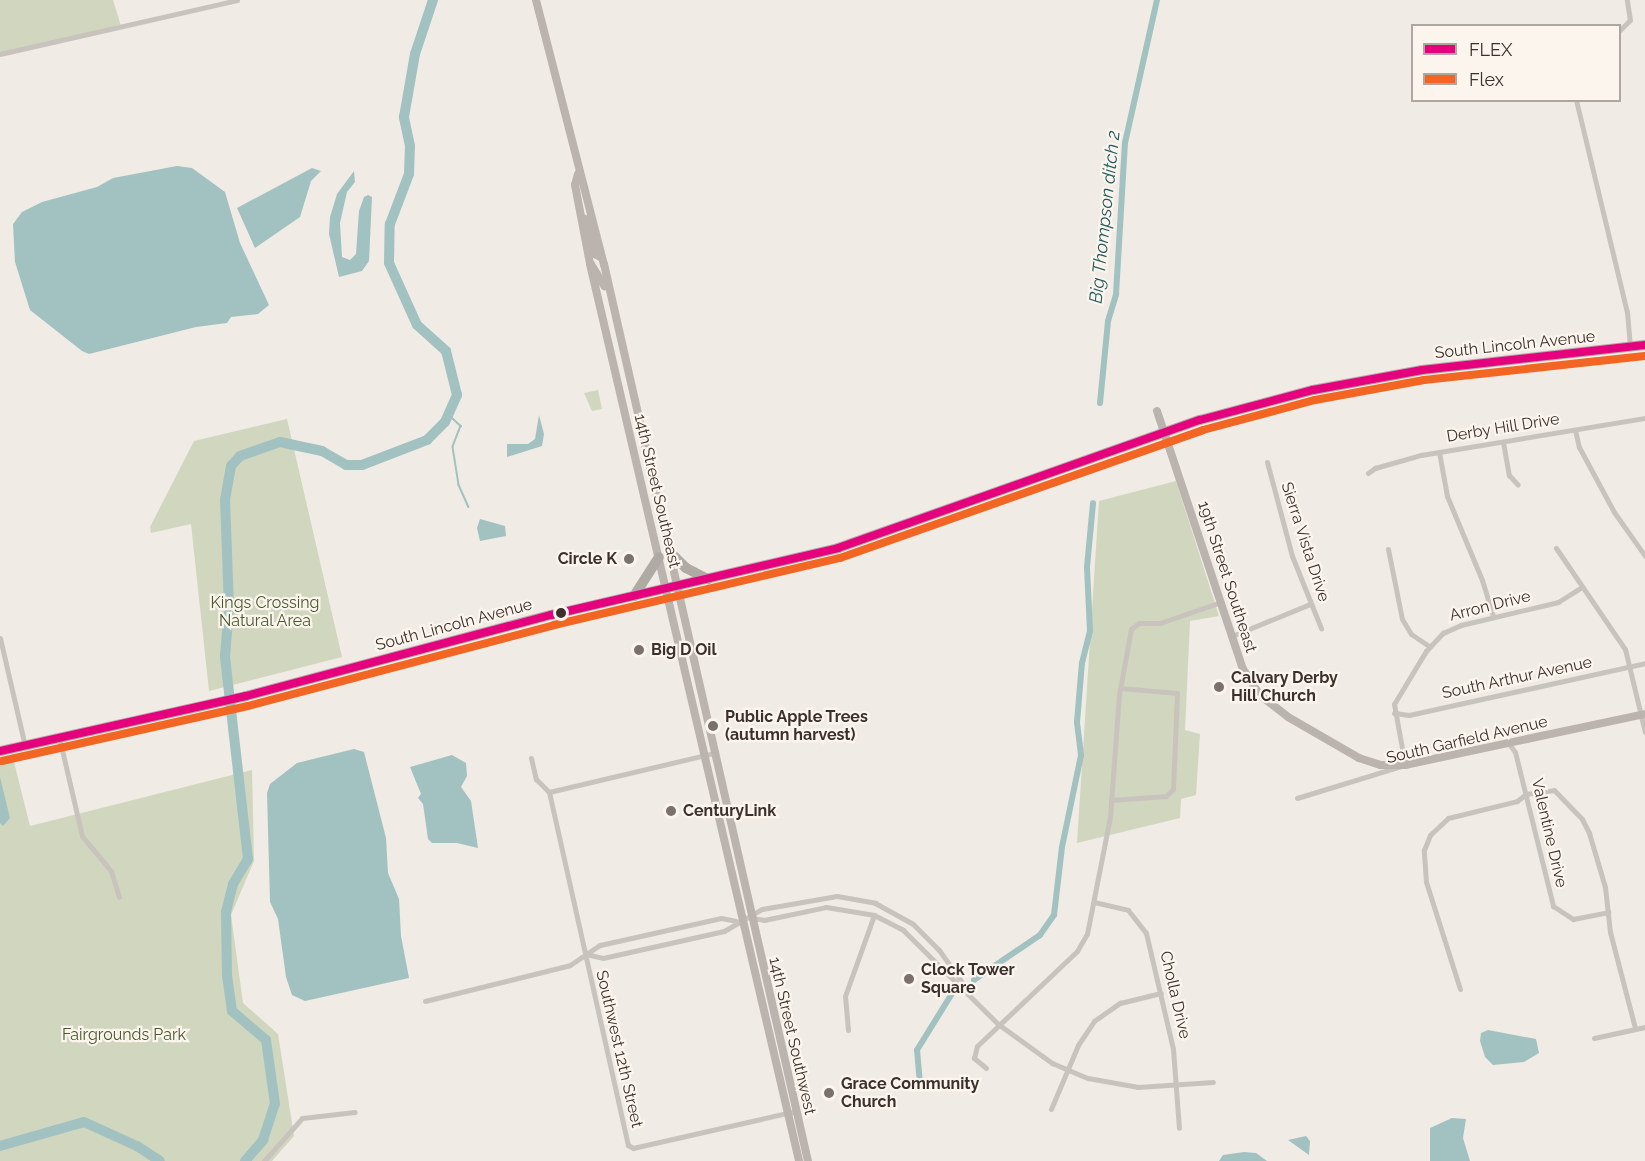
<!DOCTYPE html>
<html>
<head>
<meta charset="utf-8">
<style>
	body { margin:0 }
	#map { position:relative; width:1645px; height:1161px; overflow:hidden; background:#f0ebe5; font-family:Raleway,sans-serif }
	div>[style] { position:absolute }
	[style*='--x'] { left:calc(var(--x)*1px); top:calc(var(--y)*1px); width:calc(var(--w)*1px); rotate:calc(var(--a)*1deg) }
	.green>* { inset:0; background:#d1d6bf }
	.water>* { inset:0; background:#a1c2c1 }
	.stream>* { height:1.5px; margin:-0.75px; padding:0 0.75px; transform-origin:0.75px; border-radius:0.75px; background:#a1c2c1 }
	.canal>* { height:6px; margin:-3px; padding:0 3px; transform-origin:3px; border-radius:3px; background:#a1c2c1 }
	.river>* { height:10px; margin:-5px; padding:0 5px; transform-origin:5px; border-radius:5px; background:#a1c2c1 }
	.street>* { height:5px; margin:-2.5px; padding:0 2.5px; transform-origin:2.5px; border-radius:2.5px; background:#c9c3be }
	.secondary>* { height:8px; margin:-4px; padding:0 4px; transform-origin:4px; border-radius:4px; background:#bab3ae }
	.highway>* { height:10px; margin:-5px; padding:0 5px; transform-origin:5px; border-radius:5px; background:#afaaa4 }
	.bus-1>* { height:8px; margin:-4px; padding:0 4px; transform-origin:4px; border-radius:4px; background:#e5007d }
	.bus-2>* { height:8px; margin:-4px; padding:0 4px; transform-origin:4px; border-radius:4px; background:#f26522 }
	.dots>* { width:16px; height:16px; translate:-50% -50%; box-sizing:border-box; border:3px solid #fbf5ee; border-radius:50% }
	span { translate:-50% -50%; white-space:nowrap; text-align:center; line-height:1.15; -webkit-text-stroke:4.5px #fbf5ee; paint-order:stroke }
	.street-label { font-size:16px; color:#3b302b }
	.poi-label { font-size:16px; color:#3b302b; font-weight:700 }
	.right { translate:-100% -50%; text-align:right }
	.left { translate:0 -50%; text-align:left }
	.park-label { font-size:16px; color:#4a5a2e }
	.water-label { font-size:18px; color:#1f5a5e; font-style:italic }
	.legend { position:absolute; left:1411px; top:24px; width:210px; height:78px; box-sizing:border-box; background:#fbf5ee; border:2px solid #aea6a0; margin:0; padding:8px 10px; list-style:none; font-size:18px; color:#3b302b }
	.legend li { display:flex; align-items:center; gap:12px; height:30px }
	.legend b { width:30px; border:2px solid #aea6a0 }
</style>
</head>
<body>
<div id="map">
	<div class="green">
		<i style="clip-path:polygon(0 0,113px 0,121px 26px,0 56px)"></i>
		<i style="clip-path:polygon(598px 390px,602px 409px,592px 411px,584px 393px)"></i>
		<i style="clip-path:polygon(287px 419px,342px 657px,209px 691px,191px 524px,151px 533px,150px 527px,194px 441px)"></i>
		<i style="clip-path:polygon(1176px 481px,1219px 616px,1190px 621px,1185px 730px,1200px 734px,1196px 795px,1181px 799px,1180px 818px,1077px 843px,1099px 501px)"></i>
		<i style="clip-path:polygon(14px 762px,30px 826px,252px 770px,254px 861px,231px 915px,243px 1003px,278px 1034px,294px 1136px,272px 1161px,0 1161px,0 765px)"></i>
	</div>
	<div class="water">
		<i style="clip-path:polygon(177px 166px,192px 168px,225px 192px,240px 243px,269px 305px,258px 314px,231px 317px,227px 323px,196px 327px,89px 354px,82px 351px,30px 310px,15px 262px,13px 224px,22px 212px,42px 202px,97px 187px,113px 178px)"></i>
		<i style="clip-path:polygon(312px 168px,321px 171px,311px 181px,300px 217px,255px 248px,237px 208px)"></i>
		<i style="clip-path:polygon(354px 171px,355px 182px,347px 192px,340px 223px,342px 257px,350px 260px,356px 254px,359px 211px,364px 197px,368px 195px,372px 197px,369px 261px,362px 271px,339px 277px,329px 234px,330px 217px,337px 194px)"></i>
		<i style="clip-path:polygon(539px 415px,544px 434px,542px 446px,507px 457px,507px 444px,528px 444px,535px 439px)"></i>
		<i style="clip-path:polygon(480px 519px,505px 526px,506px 536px,480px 541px,477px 528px)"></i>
		<i style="clip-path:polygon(354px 749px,364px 752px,386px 838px,388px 873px,399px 899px,401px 936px,409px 978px,305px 1001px,292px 995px,286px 977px,278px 919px,270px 902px,267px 793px,270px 784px,297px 763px)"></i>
		<i style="clip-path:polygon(452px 755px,466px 763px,467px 776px,461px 787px,471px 801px,478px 848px,457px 843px,432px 843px,428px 839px,423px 804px,418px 798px,421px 794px,410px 767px)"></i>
		<i style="clip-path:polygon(0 777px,10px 818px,3px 826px,0 823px)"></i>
		<i style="clip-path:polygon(1488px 1030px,1536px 1039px,1539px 1053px,1524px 1062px,1493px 1065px,1485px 1057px,1480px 1041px,1481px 1033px)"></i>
		<i style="clip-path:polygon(1452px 1118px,1466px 1119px,1463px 1138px,1470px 1161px,1430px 1161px,1430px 1128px)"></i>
		<i style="clip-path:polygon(1306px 1136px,1310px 1141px,1309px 1155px,1288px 1140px)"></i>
		<i style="clip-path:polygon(1244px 1152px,1256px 1153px,1267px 1161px,1219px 1161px,1223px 1155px)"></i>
	</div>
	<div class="stream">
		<i style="--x:448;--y:414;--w:18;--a:43"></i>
		<i style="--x:461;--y:426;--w:22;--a:111"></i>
		<i style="--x:453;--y:447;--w:38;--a:81"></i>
		<i style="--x:459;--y:485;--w:24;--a:66"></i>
	</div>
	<div class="canal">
		<i style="--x:1100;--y:403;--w:82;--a:-84.4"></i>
		<i style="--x:1108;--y:321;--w:28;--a:-73"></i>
		<i style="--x:1116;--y:294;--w:151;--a:-86.6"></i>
		<i style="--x:1125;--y:143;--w:147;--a:-77.4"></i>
		<i style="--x:974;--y:980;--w:80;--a:-34.3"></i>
		<i style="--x:1040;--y:935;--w:24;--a:-55"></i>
		<i style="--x:1054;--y:915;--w:68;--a:-83.3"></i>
		<i style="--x:1062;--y:847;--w:94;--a:-78.3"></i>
		<i style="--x:1081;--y:755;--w:33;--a:-97"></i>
		<i style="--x:1077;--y:722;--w:59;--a:-85.2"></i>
		<i style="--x:1082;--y:663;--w:33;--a:-76"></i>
		<i style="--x:1090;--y:631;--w:64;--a:-92.7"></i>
		<i style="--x:1087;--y:567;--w:64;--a:-84.6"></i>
		<i style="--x:920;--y:1084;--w:34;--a:-95"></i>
		<i style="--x:917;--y:1050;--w:68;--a:-58.2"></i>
	</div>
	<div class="river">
		<i style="--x:0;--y:1146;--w:87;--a:-15.9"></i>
		<i style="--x:84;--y:1122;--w:58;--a:24.4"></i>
		<i style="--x:137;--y:1146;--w:27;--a:33"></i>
		<i style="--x:245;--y:1161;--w:28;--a:-49"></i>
		<i style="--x:263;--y:1140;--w:38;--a:-72"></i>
		<i style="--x:275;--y:1104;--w:65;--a:-98"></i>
		<i style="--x:266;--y:1040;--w:45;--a:-139.5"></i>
		<i style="--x:232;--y:1011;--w:35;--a:-98"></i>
		<i style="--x:227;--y:976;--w:64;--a:-90.9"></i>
		<i style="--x:226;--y:912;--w:29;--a:-76"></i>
		<i style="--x:233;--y:884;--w:29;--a:-59"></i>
		<i style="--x:248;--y:859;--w:204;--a:-96.5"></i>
		<i style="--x:225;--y:656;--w:48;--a:-85.2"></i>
		<i style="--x:229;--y:608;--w:108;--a:-92.1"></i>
		<i style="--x:225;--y:500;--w:35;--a:-80"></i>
		<i style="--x:231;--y:466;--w:13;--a:-48"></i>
		<i style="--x:240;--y:456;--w:42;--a:-19.3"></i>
		<i style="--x:280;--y:442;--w:43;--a:12.1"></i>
		<i style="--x:322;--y:451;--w:28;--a:30"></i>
		<i style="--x:346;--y:465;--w:16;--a:0"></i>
		<i style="--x:362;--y:465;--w:70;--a:-21"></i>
		<i style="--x:427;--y:440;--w:25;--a:-45"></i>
		<i style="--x:445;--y:422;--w:30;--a:-66"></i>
		<i style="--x:457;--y:395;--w:45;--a:-104"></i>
		<i style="--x:446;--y:351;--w:39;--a:-138"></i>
		<i style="--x:417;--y:325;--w:68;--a:-114.3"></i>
		<i style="--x:389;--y:263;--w:39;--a:-89"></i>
		<i style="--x:390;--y:224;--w:53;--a:-69.2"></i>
		<i style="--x:409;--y:174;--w:28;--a:-88"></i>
		<i style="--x:410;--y:146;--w:30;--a:-102"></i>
		<i style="--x:404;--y:117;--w:64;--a:-80.1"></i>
		<i style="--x:415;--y:54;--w:57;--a:-71.6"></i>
	</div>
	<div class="street">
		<i style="--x:1620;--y:30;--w:14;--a:-45"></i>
		<i style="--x:1630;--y:20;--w:20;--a:-99"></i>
		<i style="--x:0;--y:54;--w:243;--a:-12.8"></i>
		<i style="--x:1576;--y:100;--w:218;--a:76.5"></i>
		<i style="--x:1627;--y:312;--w:35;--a:85"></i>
		<i style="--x:1575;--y:430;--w:17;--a:77"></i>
		<i style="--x:1579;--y:447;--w:74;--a:61.7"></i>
		<i style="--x:1614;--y:512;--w:54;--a:54.8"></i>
		<i style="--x:1503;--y:442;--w:34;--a:80"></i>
		<i style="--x:1509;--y:475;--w:13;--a:48"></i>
		<i style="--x:1439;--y:452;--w:45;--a:79.7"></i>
		<i style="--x:1447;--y:496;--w:91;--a:67.4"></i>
		<i style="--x:1482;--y:580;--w:39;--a:73"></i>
		<i style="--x:1267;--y:462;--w:97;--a:75.1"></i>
		<i style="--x:1292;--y:556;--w:78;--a:68.1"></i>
		<i style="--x:1368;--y:473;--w:9;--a:-36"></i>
		<i style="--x:1375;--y:468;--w:48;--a:-15.8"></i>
		<i style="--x:1421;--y:455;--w:227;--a:-9.4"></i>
		<i style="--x:1556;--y:548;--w:122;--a:55.7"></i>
		<i style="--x:1625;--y:649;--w:85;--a:76.5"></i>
		<i style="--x:1388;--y:549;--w:71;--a:78.7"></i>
		<i style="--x:1402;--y:619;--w:17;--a:59"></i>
		<i style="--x:1411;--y:634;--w:22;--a:34"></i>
		<i style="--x:1232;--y:636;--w:84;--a:-22.3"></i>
		<i style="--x:0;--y:638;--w:111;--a:77"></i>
		<i style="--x:1394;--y:713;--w:15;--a:8"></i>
		<i style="--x:1409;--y:715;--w:242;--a:-12.4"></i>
		<i style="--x:59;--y:737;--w:102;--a:76.9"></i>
		<i style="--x:82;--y:836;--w:45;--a:50.4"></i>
		<i style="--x:111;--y:871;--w:27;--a:73"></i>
		<i style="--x:1509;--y:744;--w:10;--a:53"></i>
		<i style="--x:1515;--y:752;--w:159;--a:76.1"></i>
		<i style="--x:1553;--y:906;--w:24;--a:33"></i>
		<i style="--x:1573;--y:919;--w:36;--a:-11"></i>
		<i style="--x:531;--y:758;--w:22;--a:77"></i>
		<i style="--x:536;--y:779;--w:18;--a:45"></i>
		<i style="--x:549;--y:792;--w:362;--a:77.4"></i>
		<i style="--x:628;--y:1145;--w:6;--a:31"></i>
		<i style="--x:633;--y:1148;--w:167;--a:-12.8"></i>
		<i style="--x:549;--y:792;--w:170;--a:-13.3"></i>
		<i style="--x:1297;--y:798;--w:113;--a:-17"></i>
		<i style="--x:1405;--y:765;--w:62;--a:-100.2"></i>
		<i style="--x:1394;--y:704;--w:62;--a:-58.9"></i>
		<i style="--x:1426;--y:651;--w:25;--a:-47"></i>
		<i style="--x:1443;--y:633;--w:20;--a:-24"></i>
		<i style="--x:1461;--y:625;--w:100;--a:-13.3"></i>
		<i style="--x:1558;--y:602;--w:26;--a:-32"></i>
		<i style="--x:1111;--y:800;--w:55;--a:-4.2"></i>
		<i style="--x:1166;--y:796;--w:10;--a:-45"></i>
		<i style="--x:1173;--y:789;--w:96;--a:-87.6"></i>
		<i style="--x:1177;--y:693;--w:57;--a:-175"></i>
		<i style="--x:1094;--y:902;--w:35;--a:13"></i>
		<i style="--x:1128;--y:910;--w:29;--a:52"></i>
		<i style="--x:1146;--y:933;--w:119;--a:76.9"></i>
		<i style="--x:1173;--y:1049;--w:79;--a:85.7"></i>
		<i style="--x:752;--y:918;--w:12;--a:9"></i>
		<i style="--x:764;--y:920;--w:63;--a:-11.8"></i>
		<i style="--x:826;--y:907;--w:49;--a:9.5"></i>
		<i style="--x:874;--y:915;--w:33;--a:27"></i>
		<i style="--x:903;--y:930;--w:134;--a:44.7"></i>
		<i style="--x:998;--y:1024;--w:67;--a:35.8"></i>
		<i style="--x:1052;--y:1063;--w:39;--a:23"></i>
		<i style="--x:1088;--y:1078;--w:51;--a:10.2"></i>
		<i style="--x:1138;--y:1087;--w:75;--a:-3.8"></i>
		<i style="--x:590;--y:955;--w:13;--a:13"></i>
		<i style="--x:603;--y:958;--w:124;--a:-12.6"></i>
		<i style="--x:724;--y:931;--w:44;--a:-30.1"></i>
		<i style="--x:762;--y:909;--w:76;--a:-9.8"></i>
		<i style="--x:837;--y:896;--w:39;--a:10"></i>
		<i style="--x:875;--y:903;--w:43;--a:28.9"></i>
		<i style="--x:913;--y:924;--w:37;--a:45"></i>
		<i style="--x:939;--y:950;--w:52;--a:54.5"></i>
		<i style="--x:1460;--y:989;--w:112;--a:-107.6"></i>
		<i style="--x:1426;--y:882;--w:32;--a:-94"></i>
		<i style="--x:1424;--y:850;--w:16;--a:-68"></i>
		<i style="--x:1430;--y:835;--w:25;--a:-43"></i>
		<i style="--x:1448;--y:818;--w:71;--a:-13.8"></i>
		<i style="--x:1517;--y:801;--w:11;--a:-38"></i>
		<i style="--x:1526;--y:794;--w:28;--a:-8"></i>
		<i style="--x:1554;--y:790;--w:40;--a:46"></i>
		<i style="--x:1582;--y:819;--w:16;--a:63"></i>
		<i style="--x:1589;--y:833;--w:56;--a:73.5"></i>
		<i style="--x:1605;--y:887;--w:45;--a:83.7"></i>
		<i style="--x:1610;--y:932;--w:99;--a:75.4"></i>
		<i style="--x:425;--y:1001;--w:149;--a:-13.9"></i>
		<i style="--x:570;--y:965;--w:36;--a:-34"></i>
		<i style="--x:600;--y:945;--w:124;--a:-12.6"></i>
		<i style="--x:721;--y:918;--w:15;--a:11"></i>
		<i style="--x:848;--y:1030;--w:34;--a:-95"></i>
		<i style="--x:845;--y:996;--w:86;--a:-70.3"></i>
		<i style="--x:1594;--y:1038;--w:52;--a:-12.2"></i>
		<i style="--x:986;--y:1068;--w:16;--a:-140"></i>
		<i style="--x:974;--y:1058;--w:12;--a:-76"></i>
		<i style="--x:977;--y:1046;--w:138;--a:-43.5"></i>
		<i style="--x:1077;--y:951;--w:20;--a:-60"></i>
		<i style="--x:1087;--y:934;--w:119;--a:-78.9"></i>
		<i style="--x:1110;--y:817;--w:122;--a:-85.8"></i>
		<i style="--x:1119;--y:695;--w:67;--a:-79.7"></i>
		<i style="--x:1131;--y:629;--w:10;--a:-37"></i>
		<i style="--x:1139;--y:623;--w:21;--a:0"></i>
		<i style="--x:1160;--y:623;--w:65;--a:-19"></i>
		<i style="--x:1051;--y:1109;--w:69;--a:-67.1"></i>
		<i style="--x:1078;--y:1045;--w:29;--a:-56"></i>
		<i style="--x:1094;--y:1021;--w:32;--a:-35"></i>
		<i style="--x:1120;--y:1003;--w:42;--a:-13.7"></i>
		<i style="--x:264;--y:1161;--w:57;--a:-48.5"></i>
		<i style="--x:302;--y:1118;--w:53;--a:-6.5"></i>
	</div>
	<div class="secondary">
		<i style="--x:536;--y:0;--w:273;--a:75.6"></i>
		<i style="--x:604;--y:264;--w:920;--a:77.19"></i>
		<i style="--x:578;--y:174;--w:11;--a:105"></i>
		<i style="--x:575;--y:185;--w:80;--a:79.2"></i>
		<i style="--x:590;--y:264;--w:921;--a:76.88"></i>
		<i style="--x:582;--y:218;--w:6;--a:18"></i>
		<i style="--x:588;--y:220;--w:35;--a:78"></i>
		<i style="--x:595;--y:254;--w:8;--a:30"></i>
		<i style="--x:591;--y:264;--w:26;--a:59"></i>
		<i style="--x:1157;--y:411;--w:272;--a:71.6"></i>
		<i style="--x:1243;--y:669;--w:31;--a:57"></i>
		<i style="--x:1260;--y:695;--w:36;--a:38"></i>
		<i style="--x:1288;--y:717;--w:82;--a:30"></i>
		<i style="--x:1359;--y:758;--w:23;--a:18"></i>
		<i style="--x:1381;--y:765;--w:24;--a:0"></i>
		<i style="--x:1405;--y:765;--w:245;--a:-12"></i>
	</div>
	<div class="highway">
		<i style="--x:671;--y:553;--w:21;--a:45"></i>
		<i style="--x:686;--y:568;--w:25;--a:27"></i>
		<i style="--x:634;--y:596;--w:46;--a:-57.3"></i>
		<i style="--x:0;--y:751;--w:252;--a:-12.6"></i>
		<i style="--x:246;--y:696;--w:316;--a:-14.9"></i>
		<i style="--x:551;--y:615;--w:295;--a:-13.1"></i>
		<i style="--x:838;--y:548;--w:384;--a:-19.5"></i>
		<i style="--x:1200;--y:420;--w:117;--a:-14.9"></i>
		<i style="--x:1313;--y:390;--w:111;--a:-10.4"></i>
		<i style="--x:1422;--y:370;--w:224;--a:-6.4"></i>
	</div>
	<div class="bus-1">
		<i style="--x:0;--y:751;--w:252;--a:-12.6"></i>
		<i style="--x:246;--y:696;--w:316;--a:-14.9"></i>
		<i style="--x:551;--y:615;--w:295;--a:-13.1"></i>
		<i style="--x:838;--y:548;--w:384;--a:-19.5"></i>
		<i style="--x:1200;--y:420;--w:117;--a:-14.9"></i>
		<i style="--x:1313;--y:390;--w:111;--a:-10.4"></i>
		<i style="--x:1422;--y:370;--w:224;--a:-6.4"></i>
	</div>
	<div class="bus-2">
		<i style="--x:2;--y:761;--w:252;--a:-12.6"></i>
		<i style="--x:248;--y:706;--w:317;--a:-14.8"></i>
		<i style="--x:554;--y:625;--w:294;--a:-13.2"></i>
		<i style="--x:840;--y:558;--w:385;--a:-19.4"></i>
		<i style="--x:1203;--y:430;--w:116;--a:-15"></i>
		<i style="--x:1315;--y:400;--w:111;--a:-10.4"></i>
		<i style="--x:1424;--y:380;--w:222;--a:-6.2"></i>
	</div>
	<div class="dots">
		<i style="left:629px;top:559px;background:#7a716c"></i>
		<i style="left:561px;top:613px;background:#3b302b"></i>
		<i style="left:639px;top:650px;background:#7a716c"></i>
		<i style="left:1219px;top:687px;background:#7a716c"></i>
		<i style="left:713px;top:726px;background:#7a716c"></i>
		<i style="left:671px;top:811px;background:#7a716c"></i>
		<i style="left:909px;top:979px;background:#7a716c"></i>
		<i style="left:829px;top:1093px;background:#7a716c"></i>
	</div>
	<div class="street-label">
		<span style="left:1515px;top:345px;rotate:-6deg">South Lincoln Avenue</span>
		<span style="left:1503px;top:428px;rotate:-9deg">Derby Hill Drive</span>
		<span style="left:657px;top:491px;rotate:77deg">14th Street Southeast</span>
		<span style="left:1305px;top:542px;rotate:72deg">Sierra Vista Drive</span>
		<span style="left:1227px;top:577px;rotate:72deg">19th Street Southeast</span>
		<span style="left:1490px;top:606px;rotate:-14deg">Arron Drive</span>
		<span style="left:454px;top:625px;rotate:-15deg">South Lincoln Avenue</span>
		<span style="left:1517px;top:678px;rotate:-12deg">South Arthur Avenue</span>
		<span style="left:1467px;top:740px;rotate:-13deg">South Garfield Avenue</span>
		<span style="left:1549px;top:833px;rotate:77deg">Valentine Drive</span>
		<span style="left:1175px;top:995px;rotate:77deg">Cholla Drive</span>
		<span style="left:792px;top:1036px;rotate:77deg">14th Street Southwest</span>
		<span style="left:619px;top:1049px;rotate:77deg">Southwest 12th Street</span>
	</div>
	<div class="poi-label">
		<span class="right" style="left:617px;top:559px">Circle K</span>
		<span class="left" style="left:651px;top:650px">Big D Oil</span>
		<span class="left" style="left:1231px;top:687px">Calvary Derby<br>Hill Church</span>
		<span class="left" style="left:725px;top:726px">Public Apple Trees<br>(autumn harvest)</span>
		<span class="left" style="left:683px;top:811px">CenturyLink</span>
		<span class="left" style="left:921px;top:979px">Clock Tower<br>Square</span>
		<span class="left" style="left:841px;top:1093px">Grace Community<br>Church</span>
	</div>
	<div class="park-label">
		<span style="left:265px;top:612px">Kings Crossing<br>Natural Area</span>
		<span style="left:124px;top:1035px">Fairgrounds Park</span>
	</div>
	<div class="water-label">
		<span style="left:1105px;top:217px;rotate:-84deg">Big Thompson ditch 2</span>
	</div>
	<ul class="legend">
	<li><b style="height:8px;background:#e5007d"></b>FLEX</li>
	<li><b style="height:8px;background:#f26522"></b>Flex</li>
	</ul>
</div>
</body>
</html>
